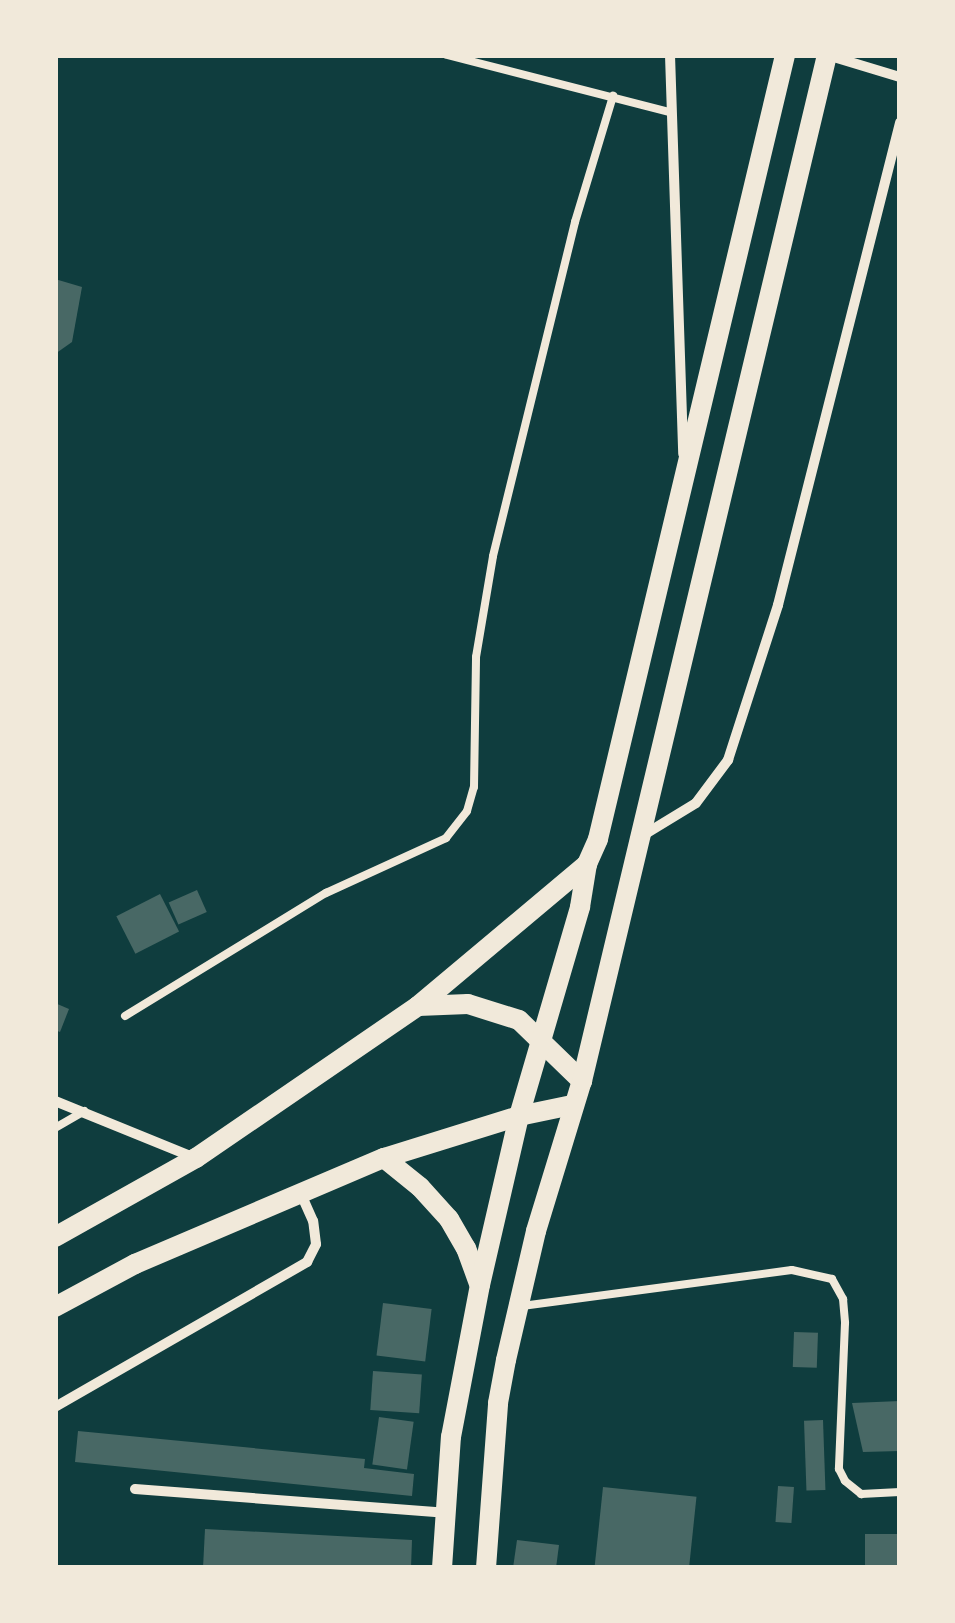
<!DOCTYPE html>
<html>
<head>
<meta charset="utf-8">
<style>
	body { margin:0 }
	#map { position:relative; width:955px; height:1623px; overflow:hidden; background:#0f3d3e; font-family:"Roboto Serif",serif }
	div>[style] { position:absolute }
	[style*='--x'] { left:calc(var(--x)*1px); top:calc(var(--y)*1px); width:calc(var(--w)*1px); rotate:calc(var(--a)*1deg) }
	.building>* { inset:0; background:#486865; transform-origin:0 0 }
	.service>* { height:8px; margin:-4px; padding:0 4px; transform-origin:4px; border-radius:4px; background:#f1e9da }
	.minor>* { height:10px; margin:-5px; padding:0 5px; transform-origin:5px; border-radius:5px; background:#f1e9da }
	.secondary>* { height:20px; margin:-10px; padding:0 10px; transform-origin:10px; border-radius:10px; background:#f1e9da }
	span { translate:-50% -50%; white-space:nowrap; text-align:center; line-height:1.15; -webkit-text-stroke:8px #f1e9da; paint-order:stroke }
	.frame { position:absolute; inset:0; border:58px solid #f1e9da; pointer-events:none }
</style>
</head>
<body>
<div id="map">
	<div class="building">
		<i style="clip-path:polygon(55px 279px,82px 287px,72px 342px,55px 354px)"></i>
		<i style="left:197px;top:890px;width:24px;height:31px;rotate:66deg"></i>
		<i style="left:160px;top:894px;width:42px;height:49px;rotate:63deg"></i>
		<i style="clip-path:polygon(55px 1003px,69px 1009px,60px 1032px,55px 1030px)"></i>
		<i style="left:383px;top:1303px;width:49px;height:53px;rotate:7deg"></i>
		<i style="left:794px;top:1332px;width:24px;height:35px;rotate:2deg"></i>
		<i style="left:373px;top:1371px;width:49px;height:39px;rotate:4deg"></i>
		<i style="clip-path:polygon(900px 1401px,900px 1451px,863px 1452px,852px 1403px)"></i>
		<i style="left:379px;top:1417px;width:35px;height:48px;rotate:8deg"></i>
		<i style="left:823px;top:1420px;width:70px;height:19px;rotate:88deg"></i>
		<i style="clip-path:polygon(78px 1431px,365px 1459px,364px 1468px,414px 1474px,412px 1496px,75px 1462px)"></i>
		<i style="left:778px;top:1486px;width:16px;height:36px;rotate:4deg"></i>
		<i style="left:603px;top:1487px;width:94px;height:81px;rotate:6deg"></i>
		<i style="clip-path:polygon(205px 1529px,412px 1540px,411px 1568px,203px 1568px)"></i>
		<i style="left:900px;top:1534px;width:34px;height:35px;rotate:90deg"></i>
		<i style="clip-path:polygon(517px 1540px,559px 1545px,556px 1568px,513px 1568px)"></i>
	</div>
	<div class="service">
		<i style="--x:447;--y:55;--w:229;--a:14.4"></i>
		<i style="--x:125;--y:1016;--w:236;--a:-31.5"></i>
		<i style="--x:326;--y:893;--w:132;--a:-24.6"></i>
		<i style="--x:446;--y:838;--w:34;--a:-52"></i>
		<i style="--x:467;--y:811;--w:25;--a:-74"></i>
		<i style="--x:474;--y:787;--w:130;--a:-89.1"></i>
		<i style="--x:476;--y:657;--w:102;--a:-80.4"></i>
		<i style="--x:493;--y:556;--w:344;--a:-76.2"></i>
		<i style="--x:575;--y:222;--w:132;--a:-73.2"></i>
		<i style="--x:55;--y:1128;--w:34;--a:-30"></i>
		<i style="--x:522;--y:1306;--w:272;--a:-7.6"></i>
		<i style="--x:792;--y:1270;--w:41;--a:12.7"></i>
		<i style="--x:832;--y:1279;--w:23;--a:61"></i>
		<i style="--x:843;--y:1299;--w:24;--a:85"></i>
		<i style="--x:845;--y:1323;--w:146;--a:92.4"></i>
		<i style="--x:839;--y:1469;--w:13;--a:63"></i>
		<i style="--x:845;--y:1481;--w:21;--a:39"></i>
		<i style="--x:861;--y:1494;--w:39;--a:-3"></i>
	</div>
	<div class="minor">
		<i style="--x:670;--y:55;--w:399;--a:88.1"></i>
		<i style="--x:827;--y:55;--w:76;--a:16.8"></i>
		<i style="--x:642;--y:836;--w:63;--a:-31.4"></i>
		<i style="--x:696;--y:803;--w:54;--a:-53.3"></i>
		<i style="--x:728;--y:760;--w:163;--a:-72.1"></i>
		<i style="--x:778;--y:605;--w:498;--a:-75.8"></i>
		<i style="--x:55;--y:1101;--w:149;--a:22.1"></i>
		<i style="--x:55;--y:1407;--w:291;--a:-29.9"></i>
		<i style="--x:307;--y:1262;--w:20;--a:-63"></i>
		<i style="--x:316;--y:1244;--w:23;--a:-97"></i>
		<i style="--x:313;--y:1221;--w:30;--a:-114"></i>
		<i style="--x:135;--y:1489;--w:311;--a:4.4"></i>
	</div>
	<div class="secondary">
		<i style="--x:418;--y:1006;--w:50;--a:-2.3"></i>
		<i style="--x:468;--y:1004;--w:53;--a:17.4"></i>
		<i style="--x:519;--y:1020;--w:88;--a:44.1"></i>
		<i style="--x:384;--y:1158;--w:46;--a:38.9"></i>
		<i style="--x:420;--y:1187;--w:43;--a:47.8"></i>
		<i style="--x:449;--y:1219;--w:34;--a:60"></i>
		<i style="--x:466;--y:1248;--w:37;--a:70"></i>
		<i style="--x:55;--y:1237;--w:162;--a:-29.3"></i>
		<i style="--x:196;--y:1158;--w:269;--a:-34.4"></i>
		<i style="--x:418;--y:1006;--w:221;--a:-40"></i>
		<i style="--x:587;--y:864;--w:27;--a:-66"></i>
		<i style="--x:598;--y:839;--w:806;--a:-76.58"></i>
		<i style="--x:55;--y:1307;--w:91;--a:-28.3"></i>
		<i style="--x:135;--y:1264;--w:271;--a:-23.1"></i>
		<i style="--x:384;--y:1158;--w:141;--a:-17.3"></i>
		<i style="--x:519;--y:1116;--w:54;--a:-11.7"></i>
		<i style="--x:442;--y:1568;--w:131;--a:-86.1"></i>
		<i style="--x:451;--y:1437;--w:155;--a:-79.2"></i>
		<i style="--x:480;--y:1285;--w:173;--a:-77"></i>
		<i style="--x:519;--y:1116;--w:218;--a:-73.7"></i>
		<i style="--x:580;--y:907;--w:44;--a:-80.8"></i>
		<i style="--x:486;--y:1568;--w:165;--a:-85.8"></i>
		<i style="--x:498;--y:1403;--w:44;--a:-79.5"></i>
		<i style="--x:506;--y:1360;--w:132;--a:-76.9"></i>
		<i style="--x:536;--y:1231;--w:157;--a:-73"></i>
		<i style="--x:582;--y:1081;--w:1055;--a:-76.57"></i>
	</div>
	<div class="frame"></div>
</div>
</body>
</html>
